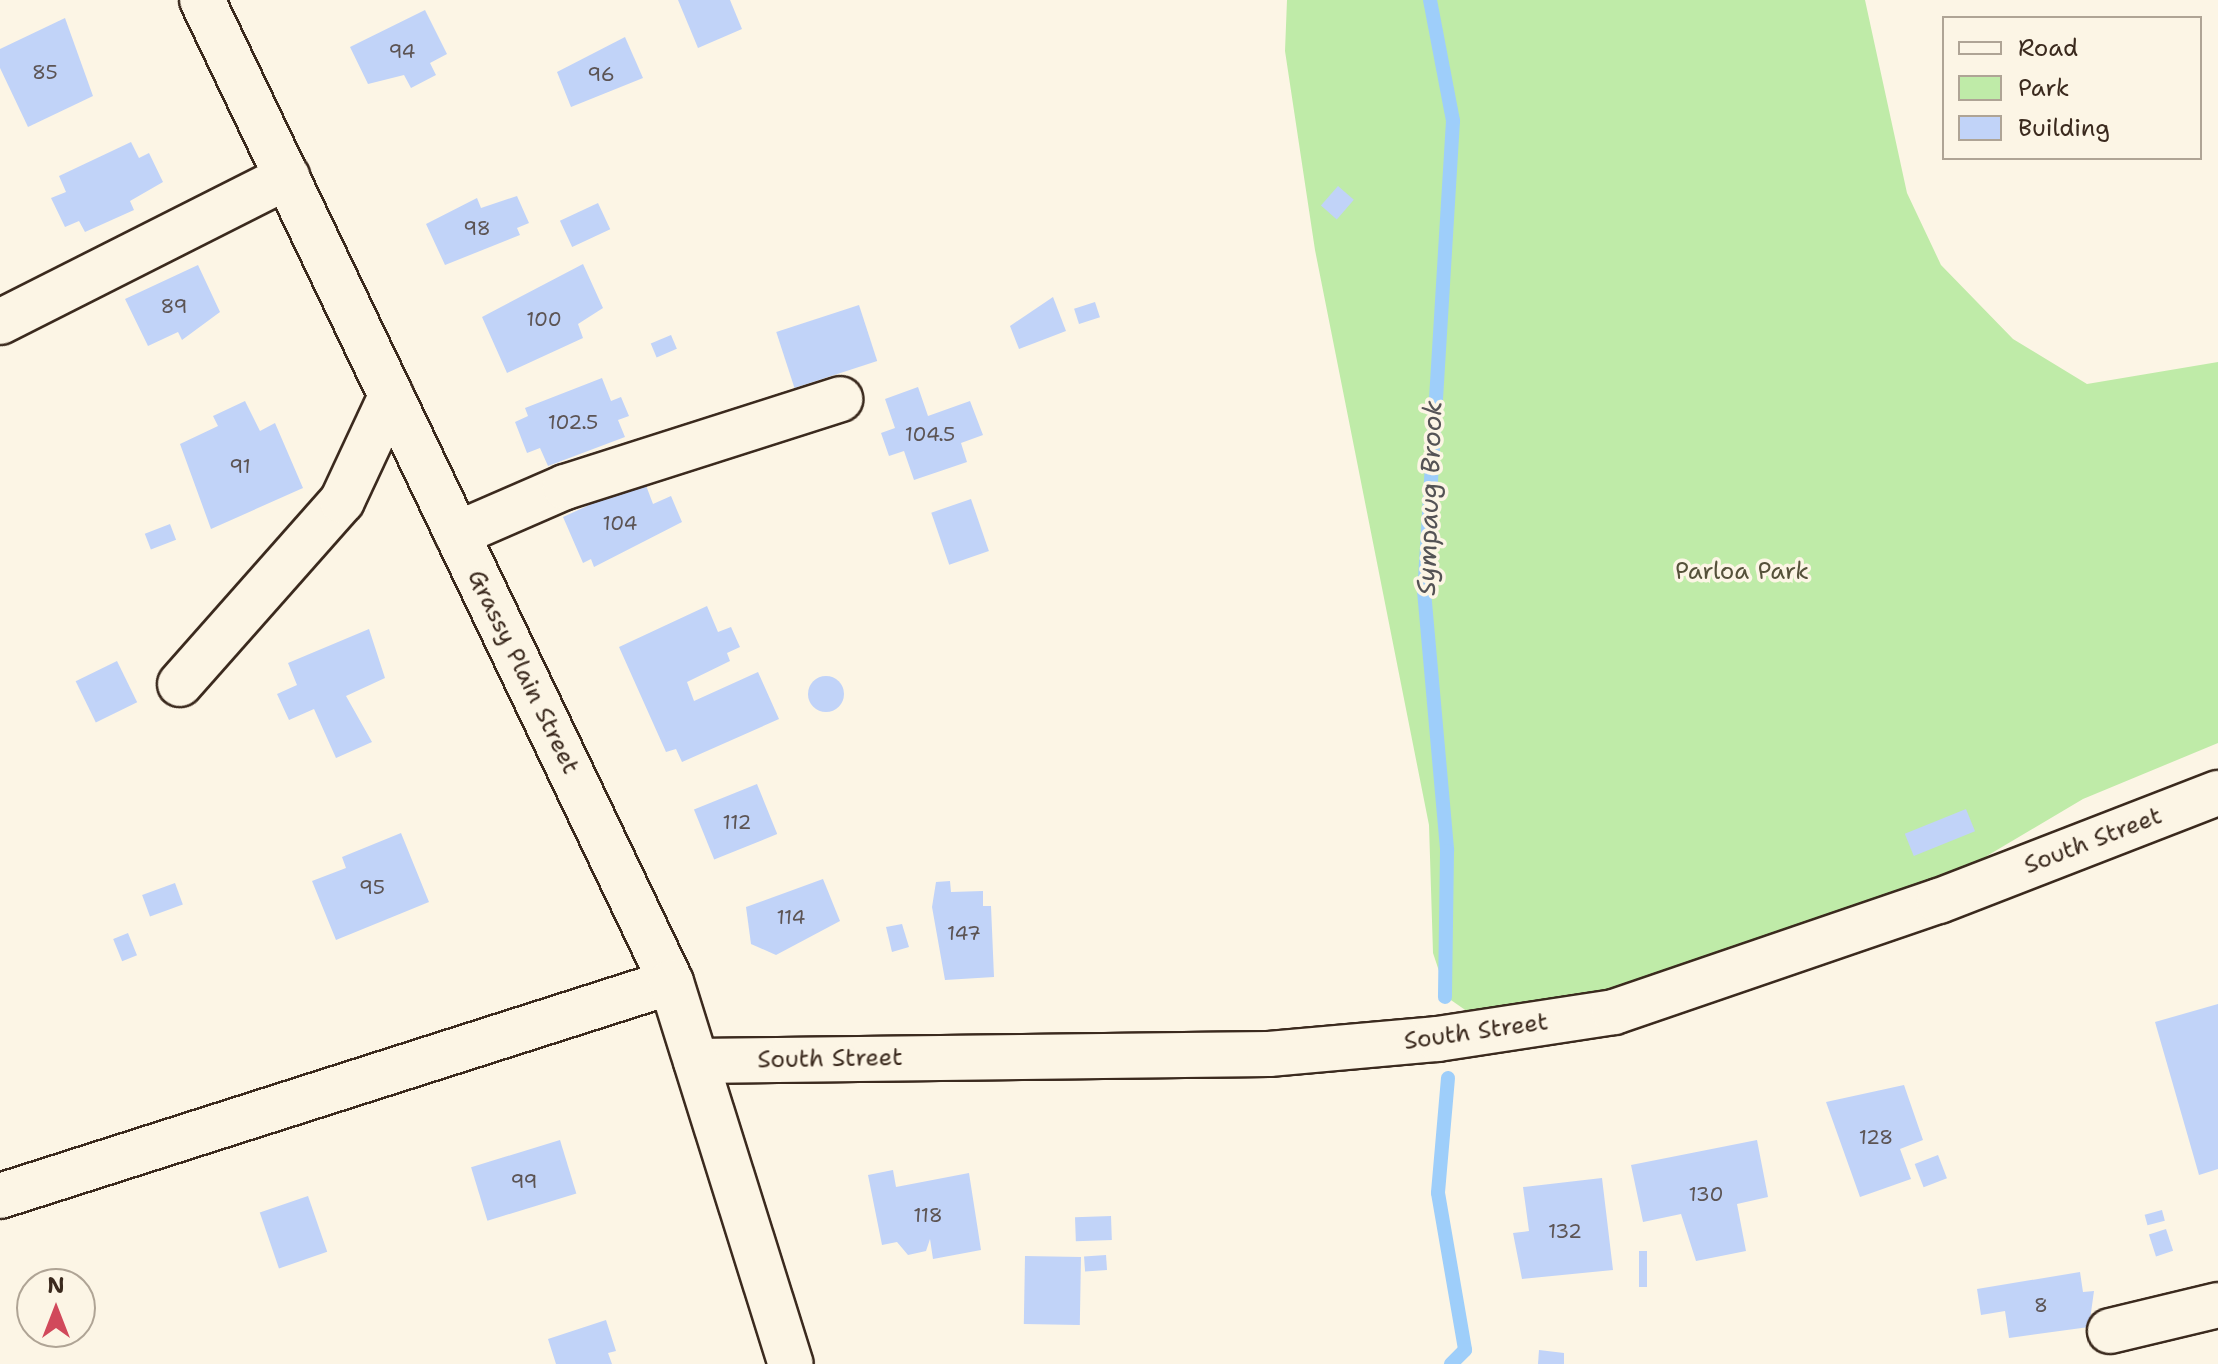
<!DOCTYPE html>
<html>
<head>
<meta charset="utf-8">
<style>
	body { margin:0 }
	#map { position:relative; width:2218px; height:1364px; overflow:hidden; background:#fcf5e5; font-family:"Shantell Sans",sans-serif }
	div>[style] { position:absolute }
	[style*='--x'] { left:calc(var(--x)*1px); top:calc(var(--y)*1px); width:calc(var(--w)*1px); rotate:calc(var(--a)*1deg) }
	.green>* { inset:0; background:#bfeba8 }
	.stream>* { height:14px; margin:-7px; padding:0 7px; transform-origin:7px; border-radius:7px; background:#9ecefa }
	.building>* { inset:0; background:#c1d3f8; transform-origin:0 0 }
	.round { border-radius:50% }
	.roads { filter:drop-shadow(2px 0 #3b2a1e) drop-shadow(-2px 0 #3b2a1e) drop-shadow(0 2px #3b2a1e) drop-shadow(0 -2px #3b2a1e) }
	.minor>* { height:44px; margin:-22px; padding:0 22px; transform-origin:22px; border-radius:22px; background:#fcf5e5 }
	.major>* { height:44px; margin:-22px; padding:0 22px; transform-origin:22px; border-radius:22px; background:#fcf5e5 }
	span { translate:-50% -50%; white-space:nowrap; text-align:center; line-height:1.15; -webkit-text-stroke:7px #fcf5e5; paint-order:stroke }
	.number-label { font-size:20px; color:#5c5454 }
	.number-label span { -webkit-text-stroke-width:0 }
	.park-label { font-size:24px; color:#55513a }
	.street-label { font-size:24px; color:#3b2a1e }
	.water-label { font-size:26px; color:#545355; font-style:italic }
	.legend { position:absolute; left:1942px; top:16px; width:260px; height:144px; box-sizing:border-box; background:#fcf5e5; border:2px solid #afa495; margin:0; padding:10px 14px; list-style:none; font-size:24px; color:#3b2a1e }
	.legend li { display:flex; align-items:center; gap:16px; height:40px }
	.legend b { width:40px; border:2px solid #afa495 }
	.north { position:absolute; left:16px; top:1268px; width:80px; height:80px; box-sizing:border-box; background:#fcf5e5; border:2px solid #afa495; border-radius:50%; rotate:0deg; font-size:22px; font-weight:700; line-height:32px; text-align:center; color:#3b2a1e }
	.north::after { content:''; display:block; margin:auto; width:28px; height:36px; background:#d1495b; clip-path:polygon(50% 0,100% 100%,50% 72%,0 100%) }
</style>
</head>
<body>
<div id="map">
	<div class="green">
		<i style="clip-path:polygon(1287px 0,1865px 0,1907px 193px,1941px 265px,2013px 339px,2087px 384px,2218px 362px,2218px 743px,2083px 799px,1975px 863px,1762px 945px,1588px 995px,1471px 1014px,1448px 998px,1433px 953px,1429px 825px,1315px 250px,1285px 51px)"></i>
	</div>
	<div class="stream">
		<i style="--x:1430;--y:0;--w:123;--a:79.2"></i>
		<i style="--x:1453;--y:121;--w:471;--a:93.5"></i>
		<i style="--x:1424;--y:591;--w:261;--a:84.9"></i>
		<i style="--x:1447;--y:851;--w:146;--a:90.8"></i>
		<i style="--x:1448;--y:1078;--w:115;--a:95"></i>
		<i style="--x:1438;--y:1193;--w:159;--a:80.2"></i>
		<i style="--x:1465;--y:1350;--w:20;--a:135"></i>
	</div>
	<div class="building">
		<i style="clip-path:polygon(678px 0,730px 0,742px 29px,698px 48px)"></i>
		<i style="clip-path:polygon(425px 10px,447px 54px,430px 63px,436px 75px,411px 88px,404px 75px,368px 84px,350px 47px)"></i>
		<i style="clip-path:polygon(65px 18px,93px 96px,28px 127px,0 68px,0 49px)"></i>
		<i style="clip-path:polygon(625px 37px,643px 78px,571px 107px,557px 72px)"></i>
		<i style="clip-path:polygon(131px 142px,139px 158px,149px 153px,163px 182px,130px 201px,134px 210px,85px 232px,79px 221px,65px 227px,51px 198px,66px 192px,59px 176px)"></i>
		<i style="left:1338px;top:186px;width:21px;height:26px;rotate:41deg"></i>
		<i style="clip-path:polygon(517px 196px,529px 223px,517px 228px,520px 235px,445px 265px,426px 224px,477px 198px,481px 208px)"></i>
		<i style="left:598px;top:203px;width:29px;height:42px;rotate:65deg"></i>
		<i style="clip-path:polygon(583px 264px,603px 308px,578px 324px,583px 338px,507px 373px,482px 317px)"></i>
		<i style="clip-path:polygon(198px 265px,220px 312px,182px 340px,178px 332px,148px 346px,125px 299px)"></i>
		<i style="clip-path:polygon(1053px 297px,1066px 331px,1019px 349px,1010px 326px)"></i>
		<i style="left:1095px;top:302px;width:16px;height:22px;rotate:72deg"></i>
		<i style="left:859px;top:305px;width:59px;height:87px;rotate:72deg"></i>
		<i style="left:671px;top:335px;width:15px;height:22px;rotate:67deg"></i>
		<i style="clip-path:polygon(602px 378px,611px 401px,621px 397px,629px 416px,618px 420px,625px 437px,548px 466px,540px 448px,527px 453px,515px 422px,528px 416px,525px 408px)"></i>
		<i style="clip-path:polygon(918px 387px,928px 416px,970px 401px,983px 435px,961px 443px,967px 462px,914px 480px,904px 451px,889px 456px,881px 433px,895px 428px,885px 399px)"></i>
		<i style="clip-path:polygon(245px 401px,260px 431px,275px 423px,303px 488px,211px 529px,180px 444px,218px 426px,213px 416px)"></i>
		<i style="clip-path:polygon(644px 480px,653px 504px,671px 496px,682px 522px,594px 567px,591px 559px,583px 563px,563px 517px)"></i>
		<i style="left:971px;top:499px;width:55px;height:42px;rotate:71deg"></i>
		<i style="left:170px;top:524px;width:17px;height:27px;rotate:69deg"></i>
		<i style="clip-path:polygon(707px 606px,718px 632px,731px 627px,740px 647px,727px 653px,730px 661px,687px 682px,694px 701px,758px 672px,779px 719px,682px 762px,676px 749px,666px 752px,619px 647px)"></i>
		<i style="clip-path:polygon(369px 629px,385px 678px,346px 696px,372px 742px,336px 758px,314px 709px,289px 720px,277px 694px,297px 685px,288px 663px)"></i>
		<i style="left:117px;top:661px;width:46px;height:46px;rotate:64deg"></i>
		<i class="round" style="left:808px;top:676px;width:36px;height:36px"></i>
		<i style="left:757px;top:784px;width:54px;height:68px;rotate:68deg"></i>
		<i style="left:1966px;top:809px;width:24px;height:66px;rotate:68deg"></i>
		<i style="clip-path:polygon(401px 833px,429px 902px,336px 940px,312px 881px,346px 868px,342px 857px)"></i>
		<i style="clip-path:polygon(823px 879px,840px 921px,776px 955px,751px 944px,746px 907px)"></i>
		<i style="clip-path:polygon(950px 881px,951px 892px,983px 891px,983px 906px,991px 906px,994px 977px,945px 980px,932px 907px,936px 882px)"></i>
		<i style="left:175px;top:883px;width:23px;height:35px;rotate:70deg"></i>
		<i style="clip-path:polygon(902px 924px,909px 947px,892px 952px,886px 927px)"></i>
		<i style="left:128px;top:933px;width:24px;height:16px;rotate:68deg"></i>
		<i style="clip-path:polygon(2218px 1004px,2218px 1169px,2199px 1175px,2155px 1022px)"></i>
		<i style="clip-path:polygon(1904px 1085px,1923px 1140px,1900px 1149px,1911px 1179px,1860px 1197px,1826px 1102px)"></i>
		<i style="left:560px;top:1140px;width:56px;height:93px;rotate:73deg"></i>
		<i style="clip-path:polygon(1757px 1140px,1768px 1197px,1737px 1204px,1746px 1251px,1696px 1261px,1681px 1214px,1643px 1222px,1631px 1165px)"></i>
		<i style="left:1938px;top:1155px;width:25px;height:25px;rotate:69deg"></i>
		<i style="clip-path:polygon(893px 1170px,896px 1187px,969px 1173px,981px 1250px,933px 1259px,930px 1239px,926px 1251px,908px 1255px,897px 1242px,882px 1245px,868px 1175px)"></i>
		<i style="clip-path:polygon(1602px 1178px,1613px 1270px,1522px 1279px,1513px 1233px,1529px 1231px,1523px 1187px)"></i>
		<i style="left:308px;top:1196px;width:59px;height:51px;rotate:71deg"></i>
		<i style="left:2162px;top:1210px;width:11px;height:18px;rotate:75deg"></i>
		<i style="left:1111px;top:1216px;width:24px;height:36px;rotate:88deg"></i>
		<i style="left:2166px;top:1229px;width:23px;height:18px;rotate:72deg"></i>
		<i style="left:1639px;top:1251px;width:8px;height:36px"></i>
		<i style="left:1106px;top:1255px;width:15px;height:22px;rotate:86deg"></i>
		<i style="left:1025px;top:1256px;width:56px;height:68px;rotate:1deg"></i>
		<i style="clip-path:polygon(2080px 1272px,2083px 1292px,2094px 1291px,2089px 1327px,2009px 1338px,2005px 1311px,1981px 1315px,1977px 1289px)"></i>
		<i style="clip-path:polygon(606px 1320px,616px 1351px,608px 1353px,612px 1364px,556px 1364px,548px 1339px)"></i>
		<i style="clip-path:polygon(1539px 1350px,1564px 1353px,1564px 1364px,1538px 1364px)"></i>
	</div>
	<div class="roads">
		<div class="minor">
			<i style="--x:0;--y:322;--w:322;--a:-26.8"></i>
			<i style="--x:457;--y:534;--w:118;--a:-23.5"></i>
			<i style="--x:565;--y:487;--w:289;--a:-17.7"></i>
			<i style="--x:180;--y:684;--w:244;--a:-48.5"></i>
			<i style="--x:342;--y:501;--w:116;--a:-65"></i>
			<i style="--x:696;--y:1061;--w:573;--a:-0.7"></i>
			<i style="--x:1269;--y:1054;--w:170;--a:-5.1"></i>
			<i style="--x:1438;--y:1039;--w:178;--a:-8.7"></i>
			<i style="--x:1614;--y:1012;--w:343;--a:-18.9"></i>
			<i style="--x:1939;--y:901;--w:299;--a:-21.2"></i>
			<i style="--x:0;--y:1196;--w:704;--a:-17.69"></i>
			<i style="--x:2110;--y:1331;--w:111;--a:-13.5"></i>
		</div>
		<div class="major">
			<i style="--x:202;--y:0;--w:1088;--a:64.47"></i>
			<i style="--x:671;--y:982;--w:400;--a:72.6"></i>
		</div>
	</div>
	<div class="number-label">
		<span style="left:402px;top:51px">94</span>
		<span style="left:45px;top:72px">85</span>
		<span style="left:601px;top:74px">96</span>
		<span style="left:477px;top:228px">98</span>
		<span style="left:174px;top:306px">89</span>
		<span style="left:544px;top:319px">100</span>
		<span style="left:573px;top:422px">102.5</span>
		<span style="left:930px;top:434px">104.5</span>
		<span style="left:240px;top:466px">91</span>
		<span style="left:620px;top:523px">104</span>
		<span style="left:737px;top:822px">112</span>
		<span style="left:372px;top:887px">95</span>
		<span style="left:791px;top:917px">114</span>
		<span style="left:964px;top:933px">147</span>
		<span style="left:1876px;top:1137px">128</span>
		<span style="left:524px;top:1181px">99</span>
		<span style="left:1706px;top:1194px">130</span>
		<span style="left:928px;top:1215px">118</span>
		<span style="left:1565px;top:1231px">132</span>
		<span style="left:2041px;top:1305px">8</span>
	</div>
	<div class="park-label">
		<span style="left:1742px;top:572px">Parloa Park</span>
	</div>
	<div class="street-label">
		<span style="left:523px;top:672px;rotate:64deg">Grassy Plain Street</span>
		<span style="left:2093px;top:841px;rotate:-21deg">South Street</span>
		<span style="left:1476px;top:1032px;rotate:-8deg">South Street</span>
		<span style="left:830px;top:1059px;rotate:-1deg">South Street</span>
	</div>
	<div class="water-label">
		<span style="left:1429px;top:498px;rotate:-88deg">Sympaug Brook</span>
	</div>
	<ul class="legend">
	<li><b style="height:10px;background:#fcf5e5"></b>Road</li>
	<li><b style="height:22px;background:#bfeba8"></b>Park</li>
	<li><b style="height:22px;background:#c1d3f8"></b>Building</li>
	</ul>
	<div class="north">N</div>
</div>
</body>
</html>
